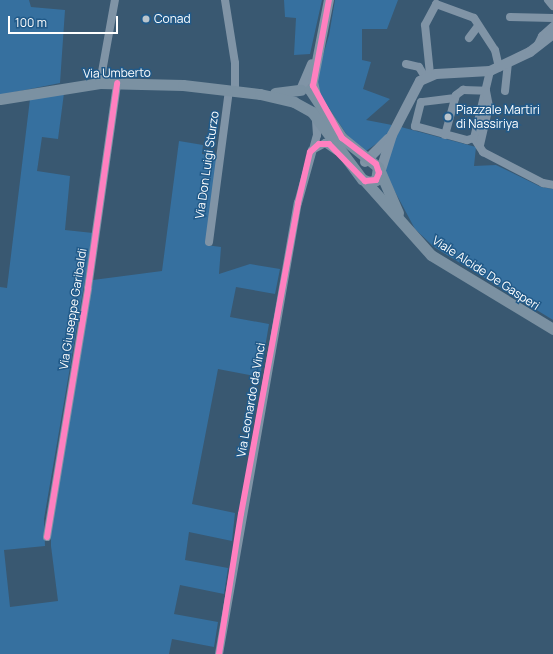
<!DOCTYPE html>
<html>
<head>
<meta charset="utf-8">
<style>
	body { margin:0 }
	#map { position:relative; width:553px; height:654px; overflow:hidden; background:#395871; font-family:Manrope,sans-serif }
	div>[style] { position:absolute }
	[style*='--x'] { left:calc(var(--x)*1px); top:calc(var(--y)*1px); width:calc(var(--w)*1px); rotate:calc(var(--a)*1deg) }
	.green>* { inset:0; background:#36709f }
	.minor>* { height:8px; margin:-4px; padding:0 4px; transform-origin:4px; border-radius:4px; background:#8094a6 }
	.tertiary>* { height:10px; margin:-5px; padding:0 5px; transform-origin:5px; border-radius:5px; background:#8094a6 }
	.secondary>* { height:11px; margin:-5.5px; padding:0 5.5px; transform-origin:5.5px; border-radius:5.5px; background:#7b91a2 }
	.cycleway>* { height:6px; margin:-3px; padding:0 3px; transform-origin:3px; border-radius:3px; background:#ff80c0 }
	.dots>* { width:11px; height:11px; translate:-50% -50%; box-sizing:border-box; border:2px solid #215a89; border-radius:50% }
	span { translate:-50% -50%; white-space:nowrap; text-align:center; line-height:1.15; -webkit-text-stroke:3px #215a89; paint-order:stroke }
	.poi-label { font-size:12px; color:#fff }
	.left { translate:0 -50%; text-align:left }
	.street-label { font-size:12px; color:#fff }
	.scale { position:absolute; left:8px; top:16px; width:110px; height:18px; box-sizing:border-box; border:2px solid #fff; border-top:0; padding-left:5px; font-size:12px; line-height:14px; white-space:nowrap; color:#fff; -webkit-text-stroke:3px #215a89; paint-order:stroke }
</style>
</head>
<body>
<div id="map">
	<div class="green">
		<i style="clip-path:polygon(0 0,29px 0,31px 7px,65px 10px,60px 83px,0 95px)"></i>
		<i style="clip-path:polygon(284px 0,322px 0,310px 54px,294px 55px,296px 18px,285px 17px)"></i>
		<i style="clip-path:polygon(335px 0,398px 0,387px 29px,362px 29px,362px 60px,371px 62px,363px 89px,390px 99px,366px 120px,392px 125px,386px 137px,366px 151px,355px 147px,319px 93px,316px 79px,329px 35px)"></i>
		<i style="clip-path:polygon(64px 93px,58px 139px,42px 137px,37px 171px,70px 176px,65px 230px,93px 233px,44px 519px,45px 546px,4px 550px,10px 607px,58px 601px,51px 546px,51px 522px,93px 280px,162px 271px,179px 141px,203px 145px,202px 154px,217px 156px,206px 245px,221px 247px,219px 274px,250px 264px,280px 269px,275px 294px,236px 287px,230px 317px,269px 324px,260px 377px,218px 369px,192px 504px,235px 513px,232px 541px,189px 532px,185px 560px,228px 568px,224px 594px,180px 585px,174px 614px,218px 622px,214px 647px,172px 639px,169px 654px,0 654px,0 287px,7px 288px,30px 99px)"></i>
		<i style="clip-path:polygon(401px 127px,476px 147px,474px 166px,496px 165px,541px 187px,553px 189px,553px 320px,434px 247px,415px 229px,385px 173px,387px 156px)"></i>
	</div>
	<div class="minor">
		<i style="--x:225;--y:0;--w:64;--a:81"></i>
		<i style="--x:235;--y:63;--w:29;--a:90"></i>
		<i style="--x:548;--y:0;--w:8;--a:50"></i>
		<i style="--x:510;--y:17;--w:43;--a:1.3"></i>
		<i style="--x:469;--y:38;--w:15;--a:-53"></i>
		<i style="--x:537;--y:46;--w:11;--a:-63"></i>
		<i style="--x:542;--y:36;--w:15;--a:-42"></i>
		<i style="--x:406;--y:64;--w:13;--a:13"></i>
		<i style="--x:419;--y:67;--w:12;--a:59"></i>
		<i style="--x:490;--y:71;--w:69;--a:103.4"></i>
		<i style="--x:474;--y:138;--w:17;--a:57"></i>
		<i style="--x:483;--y:152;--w:68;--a:27.3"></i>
		<i style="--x:543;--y:183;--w:10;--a:11"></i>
		<i style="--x:430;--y:74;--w:49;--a:-95.8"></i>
		<i style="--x:425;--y:25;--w:24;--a:-62"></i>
		<i style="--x:436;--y:4;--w:40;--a:20.2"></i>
		<i style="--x:474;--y:18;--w:38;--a:57"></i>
		<i style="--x:495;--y:50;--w:18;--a:77"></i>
		<i style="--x:100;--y:83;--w:84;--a:-79.8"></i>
		<i style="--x:505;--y:91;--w:27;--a:-84"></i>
		<i style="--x:455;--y:98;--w:34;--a:173"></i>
		<i style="--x:421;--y:102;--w:25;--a:104"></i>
		<i style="--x:415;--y:126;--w:54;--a:15.1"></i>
		<i style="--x:467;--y:140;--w:7;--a:-16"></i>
		<i style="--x:445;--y:135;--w:41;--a:-74.6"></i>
		<i style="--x:456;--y:95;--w:9;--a:-36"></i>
		<i style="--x:463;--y:90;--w:23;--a:2"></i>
		<i style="--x:486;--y:91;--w:15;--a:79"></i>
		<i style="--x:489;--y:106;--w:39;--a:103"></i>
		<i style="--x:312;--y:150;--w:15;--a:-28"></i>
		<i style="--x:325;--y:143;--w:14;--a:34"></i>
		<i style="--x:209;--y:242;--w:152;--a:-82.5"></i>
		<i style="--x:47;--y:537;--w:252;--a:-80.6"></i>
		<i style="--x:88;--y:288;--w:207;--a:-81.9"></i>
		<i style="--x:219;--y:654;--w:458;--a:-80.1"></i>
		<i style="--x:298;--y:203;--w:71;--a:-74.4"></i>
		<i style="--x:317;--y:135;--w:16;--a:-94"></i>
	</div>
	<div class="tertiary">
		<i style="--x:301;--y:90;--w:28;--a:-67"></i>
		<i style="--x:316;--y:96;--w:14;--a:-102"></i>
		<i style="--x:313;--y:82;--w:84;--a:-79"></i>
		<i style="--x:365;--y:162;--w:33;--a:-45"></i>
		<i style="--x:379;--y:176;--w:43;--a:-72.4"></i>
		<i style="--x:392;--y:135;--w:61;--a:-62.6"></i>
		<i style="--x:420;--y:81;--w:17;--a:-24"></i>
		<i style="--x:436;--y:74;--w:54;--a:-3.2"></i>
		<i style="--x:490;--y:71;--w:44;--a:-25.4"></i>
		<i style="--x:530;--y:52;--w:29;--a:-38"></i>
	</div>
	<div class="secondary">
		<i style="--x:275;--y:93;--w:26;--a:-7"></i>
		<i style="--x:0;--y:99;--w:101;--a:-9.1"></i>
		<i style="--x:100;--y:83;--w:83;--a:1.4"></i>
		<i style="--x:183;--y:85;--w:78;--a:6.7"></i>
		<i style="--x:260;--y:94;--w:35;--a:13"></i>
		<i style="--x:294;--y:102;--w:21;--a:29"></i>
		<i style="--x:312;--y:112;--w:84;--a:53.3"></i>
		<i style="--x:362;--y:179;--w:8;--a:23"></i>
		<i style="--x:369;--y:182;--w:7;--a:-16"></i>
		<i style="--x:376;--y:180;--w:13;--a:-81"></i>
		<i style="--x:378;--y:167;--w:46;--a:-141.1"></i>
		<i style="--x:342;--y:138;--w:58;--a:-123.7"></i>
		<i style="--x:379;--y:169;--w:48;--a:66.6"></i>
		<i style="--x:365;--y:181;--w:99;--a:48.3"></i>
		<i style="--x:431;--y:255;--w:143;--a:31.2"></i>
	</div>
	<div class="cycleway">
		<i style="--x:47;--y:537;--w:252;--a:-80.6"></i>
		<i style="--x:88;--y:288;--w:207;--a:-81.9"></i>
		<i style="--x:219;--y:654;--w:142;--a:-81.1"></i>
		<i style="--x:241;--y:514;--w:316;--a:-79.6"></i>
		<i style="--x:298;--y:203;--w:52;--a:-76.8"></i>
		<i style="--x:310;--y:152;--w:12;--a:-42"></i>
		<i style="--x:319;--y:144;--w:10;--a:0"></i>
		<i style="--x:329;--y:144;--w:52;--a:45.8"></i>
		<i style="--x:365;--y:181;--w:11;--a:-5"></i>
		<i style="--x:376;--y:180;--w:8;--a:-67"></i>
		<i style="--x:379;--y:173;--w:9;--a:-108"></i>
		<i style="--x:376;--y:164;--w:43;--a:-142.6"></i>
		<i style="--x:342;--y:138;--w:60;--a:-119.1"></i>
		<i style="--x:313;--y:86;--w:87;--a:-79.5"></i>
	</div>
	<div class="dots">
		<i style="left:146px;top:19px;background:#bac5cd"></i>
		<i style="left:448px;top:117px;background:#bac5cd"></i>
	</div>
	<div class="poi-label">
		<span class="left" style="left:154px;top:19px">Conad</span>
		<span class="left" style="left:456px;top:117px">Piazzale Martiri<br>di Nassiriya</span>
	</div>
	<div class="street-label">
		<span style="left:117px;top:73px;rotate:-1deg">Via Umberto</span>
		<span style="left:207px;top:165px;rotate:-82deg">Via Don Luigi Sturzo</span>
		<span style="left:486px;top:273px;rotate:33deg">Viale Alcide De Gasperi</span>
		<span style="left:73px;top:309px;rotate:-81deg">Via Giuseppe Garibaldi</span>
		<span style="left:251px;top:400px;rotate:-80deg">Via Leonardo da Vinci</span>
	</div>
	<div class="scale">100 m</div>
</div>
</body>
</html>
